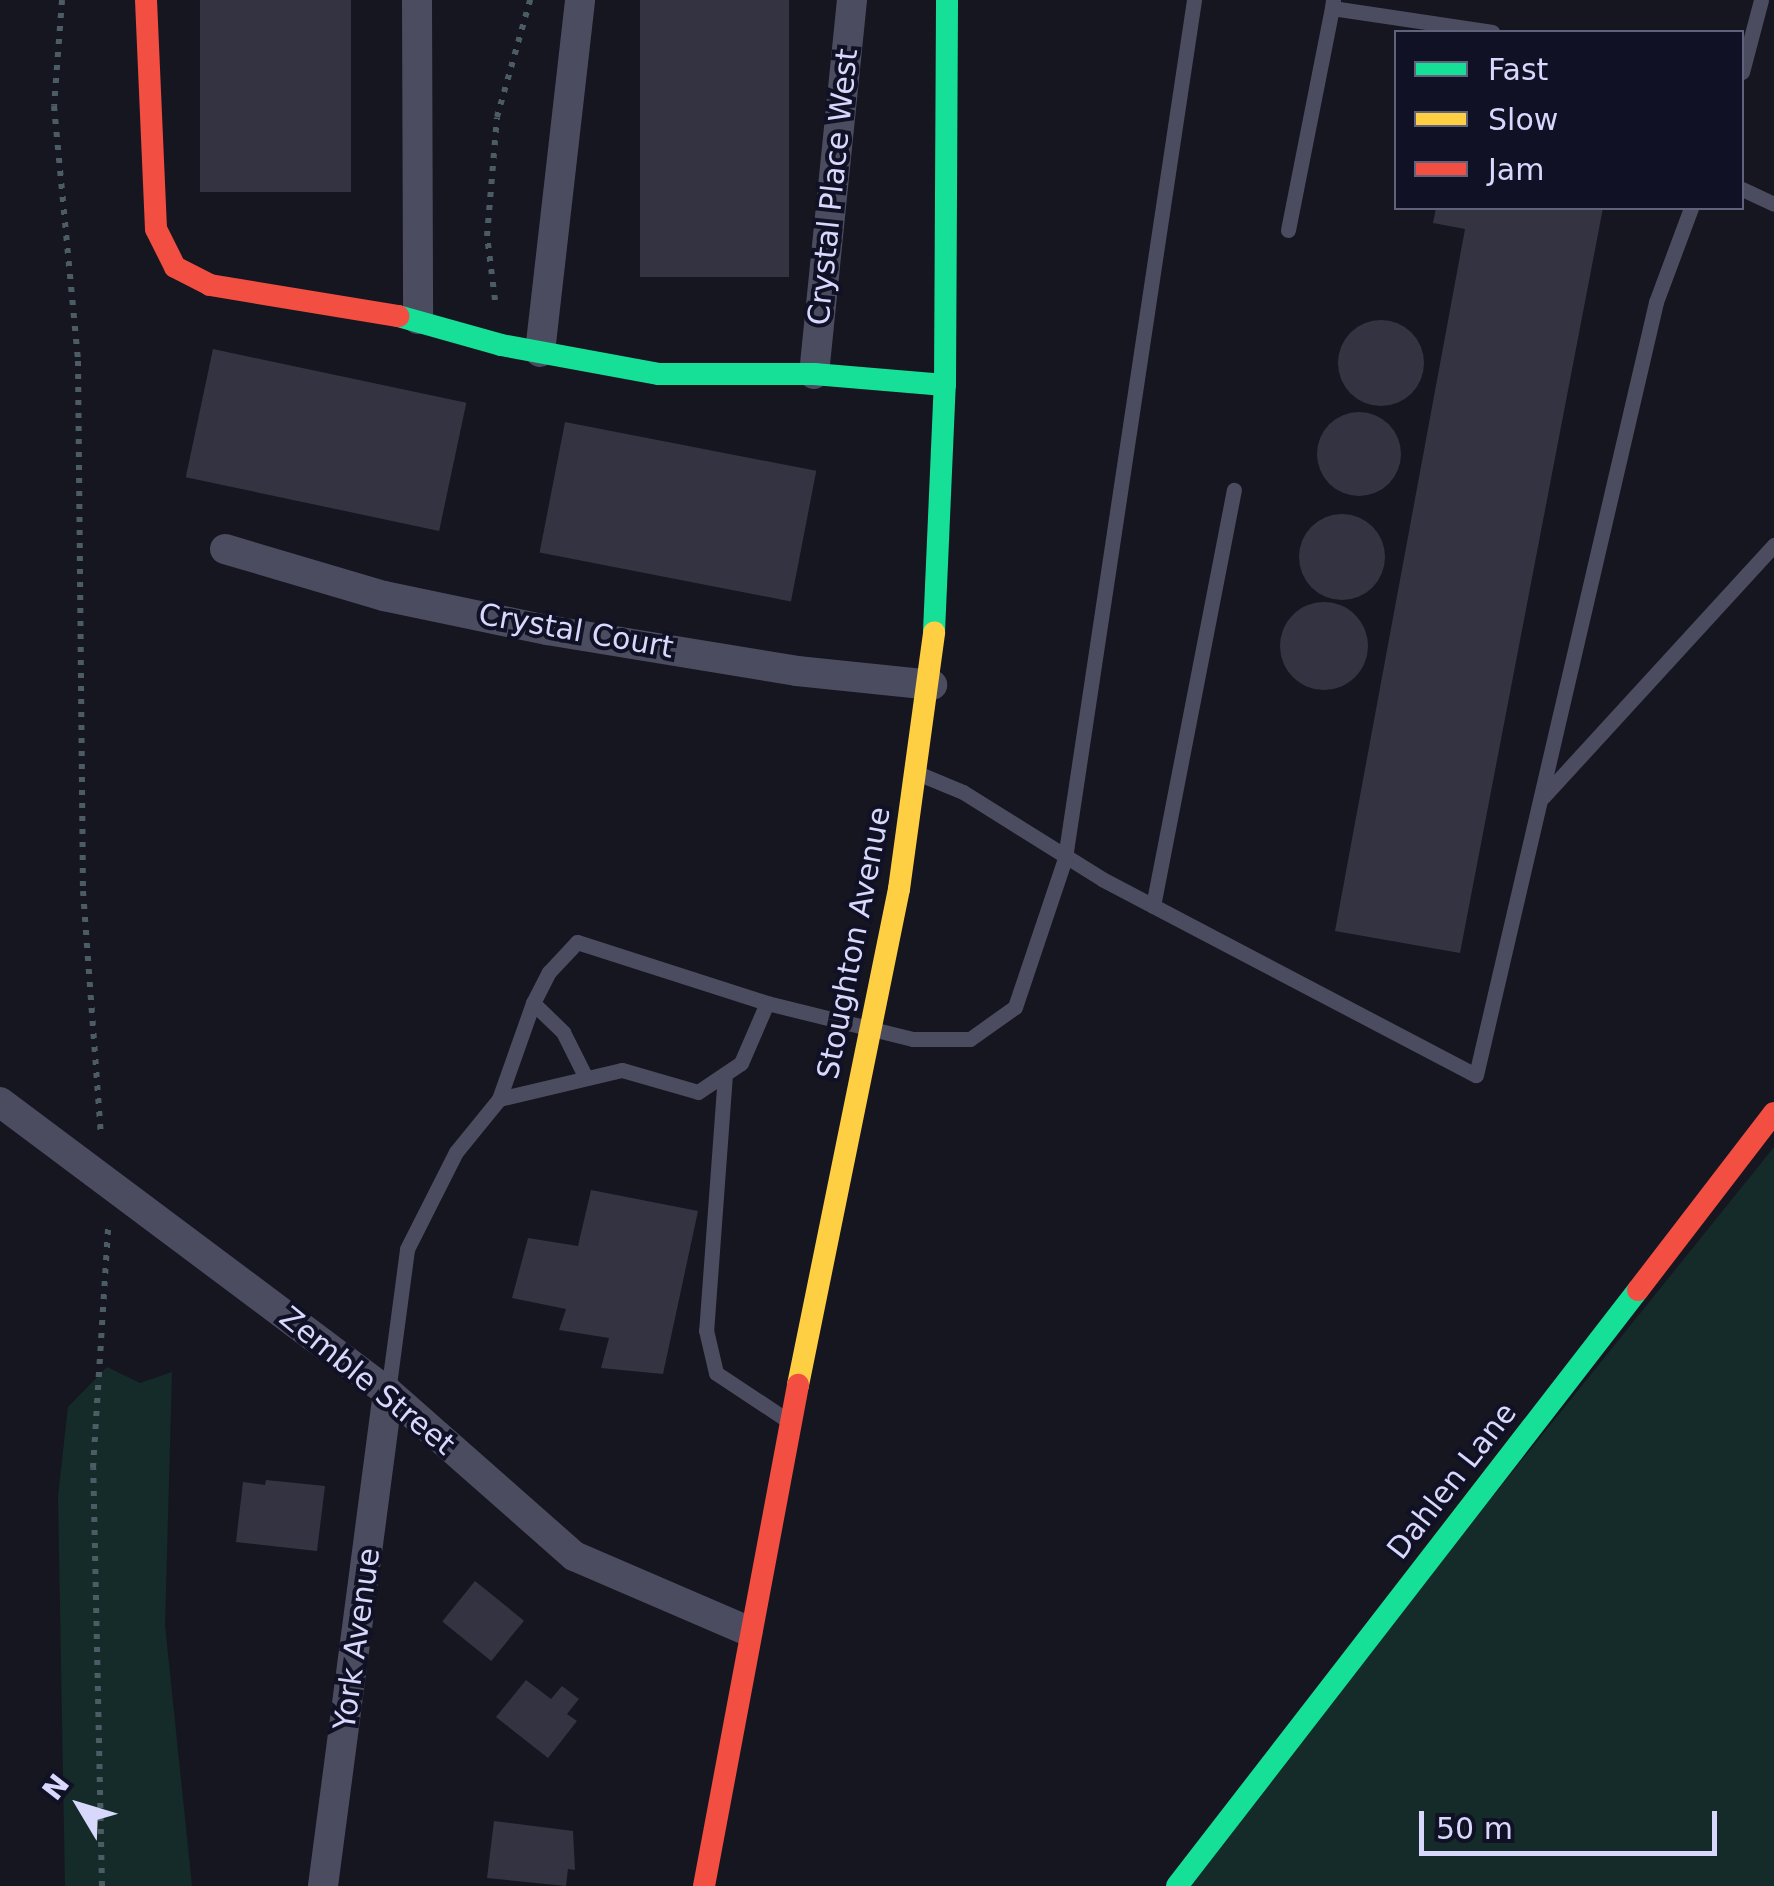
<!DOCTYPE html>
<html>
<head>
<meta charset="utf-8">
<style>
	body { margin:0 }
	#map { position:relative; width:1774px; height:1886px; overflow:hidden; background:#161620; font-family:"DejaVu Sans",sans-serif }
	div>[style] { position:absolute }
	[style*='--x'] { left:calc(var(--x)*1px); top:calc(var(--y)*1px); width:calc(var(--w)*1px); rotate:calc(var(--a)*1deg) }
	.green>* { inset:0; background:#142b29 }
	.building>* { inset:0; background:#343342; transform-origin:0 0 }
	.round { border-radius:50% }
	.path>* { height:6px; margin-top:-3px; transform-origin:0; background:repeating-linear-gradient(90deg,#4c5c65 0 5px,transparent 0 13px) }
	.lane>* { height:15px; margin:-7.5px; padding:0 7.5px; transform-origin:7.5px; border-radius:7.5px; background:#4b4c60 }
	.street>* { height:30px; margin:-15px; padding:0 15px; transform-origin:15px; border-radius:15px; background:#4b4c60 }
	.fast>* { height:22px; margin:-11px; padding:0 11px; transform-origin:11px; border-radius:11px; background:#16e098 }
	.slow>* { height:22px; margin:-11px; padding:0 11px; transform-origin:11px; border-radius:11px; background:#ffcf43 }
	.jam>* { height:22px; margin:-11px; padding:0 11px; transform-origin:11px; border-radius:11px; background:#f24e42 }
	span { translate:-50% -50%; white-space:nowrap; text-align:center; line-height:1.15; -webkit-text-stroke:8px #111125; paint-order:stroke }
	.street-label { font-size:30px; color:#d7d8fc }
	.legend { position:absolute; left:1394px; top:30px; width:350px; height:180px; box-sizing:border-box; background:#111125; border:2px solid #60617b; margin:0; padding:12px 18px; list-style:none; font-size:30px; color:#d7d8fc }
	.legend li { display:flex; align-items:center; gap:20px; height:50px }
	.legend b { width:50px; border:2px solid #60617b }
	.north { position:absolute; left:30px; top:1756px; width:100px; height:100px; -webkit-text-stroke:8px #111125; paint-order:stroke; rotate:308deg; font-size:28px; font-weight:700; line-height:40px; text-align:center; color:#d7d8fc }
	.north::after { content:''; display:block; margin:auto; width:35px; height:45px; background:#d7d8fc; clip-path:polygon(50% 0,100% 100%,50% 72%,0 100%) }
	.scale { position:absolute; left:1419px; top:1811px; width:298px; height:45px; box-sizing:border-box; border:5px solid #d7d8fc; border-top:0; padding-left:12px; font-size:30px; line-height:35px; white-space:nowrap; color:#d7d8fc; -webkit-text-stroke:8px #111125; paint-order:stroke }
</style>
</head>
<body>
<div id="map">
	<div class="green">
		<i style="clip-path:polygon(1774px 1147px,1774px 1886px,1179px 1886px)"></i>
		<i style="clip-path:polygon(107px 1367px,140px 1383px,172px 1372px,165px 1625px,192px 1886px,65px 1886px,58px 1496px,68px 1407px)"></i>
	</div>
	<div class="building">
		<i style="left:200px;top:0;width:151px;height:192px"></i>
		<i style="left:640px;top:0;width:149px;height:277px"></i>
		<i style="clip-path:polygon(1436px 208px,1603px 208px,1460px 953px,1335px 931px,1465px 229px,1433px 223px)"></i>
		<i class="round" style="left:1338px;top:320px;width:86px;height:86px"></i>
		<i style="left:213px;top:349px;width:259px;height:131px;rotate:12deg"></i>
		<i class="round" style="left:1317px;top:412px;width:84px;height:84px"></i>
		<i style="left:565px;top:422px;width:256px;height:133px;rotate:11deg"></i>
		<i class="round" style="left:1299px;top:514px;width:86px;height:86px"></i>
		<i class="round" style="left:1280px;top:602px;width:88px;height:88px"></i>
		<i style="clip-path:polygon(591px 1190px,698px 1211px,663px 1374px,601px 1368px,609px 1338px,559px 1330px,566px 1309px,512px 1298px,528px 1238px,578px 1246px)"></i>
		<i style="clip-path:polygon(266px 1480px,325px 1486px,317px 1551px,236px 1542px,243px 1482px,265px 1485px)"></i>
		<i style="left:475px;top:1581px;width:63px;height:52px;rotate:39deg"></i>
		<i style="clip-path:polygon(526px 1680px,551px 1699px,562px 1686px,579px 1699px,567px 1714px,577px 1721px,548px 1758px,496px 1717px)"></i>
		<i style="clip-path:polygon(494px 1821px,573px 1831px,575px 1870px,568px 1869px,566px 1886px,487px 1878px)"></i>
	</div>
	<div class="path">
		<i style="--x:62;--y:0;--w:106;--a:94.3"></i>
		<i style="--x:54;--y:106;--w:256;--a:84.6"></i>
		<i style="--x:78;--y:361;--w:530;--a:89.46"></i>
		<i style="--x:83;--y:891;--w:246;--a:85.8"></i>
		<i style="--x:495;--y:300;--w:64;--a:-97.1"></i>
		<i style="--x:487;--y:236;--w:119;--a:-85.2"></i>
		<i style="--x:497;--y:117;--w:122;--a:-74.2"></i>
		<i style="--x:102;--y:1886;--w:418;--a:-91.2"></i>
		<i style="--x:93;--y:1468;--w:240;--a:-86.4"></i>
	</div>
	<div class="lane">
		<i style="--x:1333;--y:0;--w:8;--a:97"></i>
		<i style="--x:1332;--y:8;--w:162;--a:8.5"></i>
		<i style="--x:1742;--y:72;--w:74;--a:-75.2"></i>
		<i style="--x:1742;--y:189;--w:35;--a:25"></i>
		<i style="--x:1288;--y:230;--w:226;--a:-78.8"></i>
		<i style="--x:922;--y:775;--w:44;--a:22.5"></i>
		<i style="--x:963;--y:792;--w:164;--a:32"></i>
		<i style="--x:1102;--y:879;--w:422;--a:27.7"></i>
		<i style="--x:1476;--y:1075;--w:794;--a:-76.89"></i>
		<i style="--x:1656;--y:302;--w:100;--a:-69.6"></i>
		<i style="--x:1543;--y:797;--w:342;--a:-47.5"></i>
		<i style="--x:1153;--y:906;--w:424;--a:-79"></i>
		<i style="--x:533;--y:1003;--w:42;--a:44"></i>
		<i style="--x:563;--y:1032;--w:51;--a:63.4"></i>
		<i style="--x:725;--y:1074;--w:257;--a:94.2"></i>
		<i style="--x:706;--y:1330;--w:44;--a:76.9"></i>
		<i style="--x:716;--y:1373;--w:85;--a:33.5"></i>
		<i style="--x:499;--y:1099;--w:102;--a:-70.5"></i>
		<i style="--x:533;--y:1003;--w:35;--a:-63"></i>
		<i style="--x:549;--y:972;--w:41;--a:-47"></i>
		<i style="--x:577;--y:942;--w:200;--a:17.8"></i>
		<i style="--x:388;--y:1392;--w:144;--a:-82.4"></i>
		<i style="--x:407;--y:1249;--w:109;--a:-63.2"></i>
		<i style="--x:456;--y:1152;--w:68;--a:-50.9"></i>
		<i style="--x:499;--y:1099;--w:126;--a:-13.3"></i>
		<i style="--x:622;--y:1070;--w:79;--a:16.1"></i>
		<i style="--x:698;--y:1092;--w:52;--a:-34"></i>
		<i style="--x:741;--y:1063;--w:65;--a:-66.6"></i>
		<i style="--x:767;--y:1003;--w:150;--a:13.9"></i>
		<i style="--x:913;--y:1039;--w:57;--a:0"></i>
		<i style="--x:970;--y:1039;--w:55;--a:-35.4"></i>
		<i style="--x:1015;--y:1007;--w:157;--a:-71.4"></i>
		<i style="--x:1065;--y:858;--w:868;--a:-81.45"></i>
	</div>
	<div class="street">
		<i style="--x:417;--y:0;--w:319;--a:89.8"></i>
		<i style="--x:540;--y:352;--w:354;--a:-83.5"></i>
		<i style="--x:814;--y:374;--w:376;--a:-84.2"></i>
		<i style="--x:225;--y:549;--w:166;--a:16.5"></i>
		<i style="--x:384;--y:596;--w:167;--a:11.8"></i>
		<i style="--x:547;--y:630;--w:253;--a:9.3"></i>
		<i style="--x:797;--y:671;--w:136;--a:5.9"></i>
		<i style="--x:0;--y:1102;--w:484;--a:36.8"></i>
		<i style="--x:388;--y:1392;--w:248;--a:41.4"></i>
		<i style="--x:574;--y:1556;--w:189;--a:23.3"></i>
		<i style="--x:323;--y:1886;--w:498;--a:-82.5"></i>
	</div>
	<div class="fast">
		<i style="--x:398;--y:316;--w:107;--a:15.7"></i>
		<i style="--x:501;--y:345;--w:161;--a:10.4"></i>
		<i style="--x:659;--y:374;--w:155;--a:0"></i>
		<i style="--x:814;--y:374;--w:131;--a:4.8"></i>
		<i style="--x:934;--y:632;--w:247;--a:-87.5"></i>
		<i style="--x:945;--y:385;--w:385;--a:-89.7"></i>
		<i style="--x:1177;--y:1886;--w:753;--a:-52.28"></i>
	</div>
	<div class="slow">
		<i style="--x:798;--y:1385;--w:506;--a:-78.49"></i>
		<i style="--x:899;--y:889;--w:259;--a:-82.2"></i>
	</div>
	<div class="jam">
		<i style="--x:146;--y:0;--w:229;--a:87.5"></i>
		<i style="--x:156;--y:229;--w:42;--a:63.4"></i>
		<i style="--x:175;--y:267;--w:39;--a:27"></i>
		<i style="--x:210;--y:285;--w:191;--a:9.4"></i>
		<i style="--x:1638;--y:1290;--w:223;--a:-52.5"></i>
		<i style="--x:704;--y:1886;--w:510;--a:-79.37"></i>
	</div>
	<div class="street-label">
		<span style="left:833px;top:187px;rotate:-84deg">Crystal Place West</span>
		<span style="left:576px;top:631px;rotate:10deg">Crystal Court</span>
		<span style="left:854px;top:943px;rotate:-79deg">Stoughton Avenue</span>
		<span style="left:367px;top:1381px;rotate:39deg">Zemble Street</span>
		<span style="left:1452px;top:1481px;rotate:-52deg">Dahlen Lane</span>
		<span style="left:357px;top:1639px;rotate:-82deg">York Avenue</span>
	</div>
	<ul class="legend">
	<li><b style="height:12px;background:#16e098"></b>Fast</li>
	<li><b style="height:12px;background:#ffcf43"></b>Slow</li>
	<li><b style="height:12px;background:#f24e42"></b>Jam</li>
	</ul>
	<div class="north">N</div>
	<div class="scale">50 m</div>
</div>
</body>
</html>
